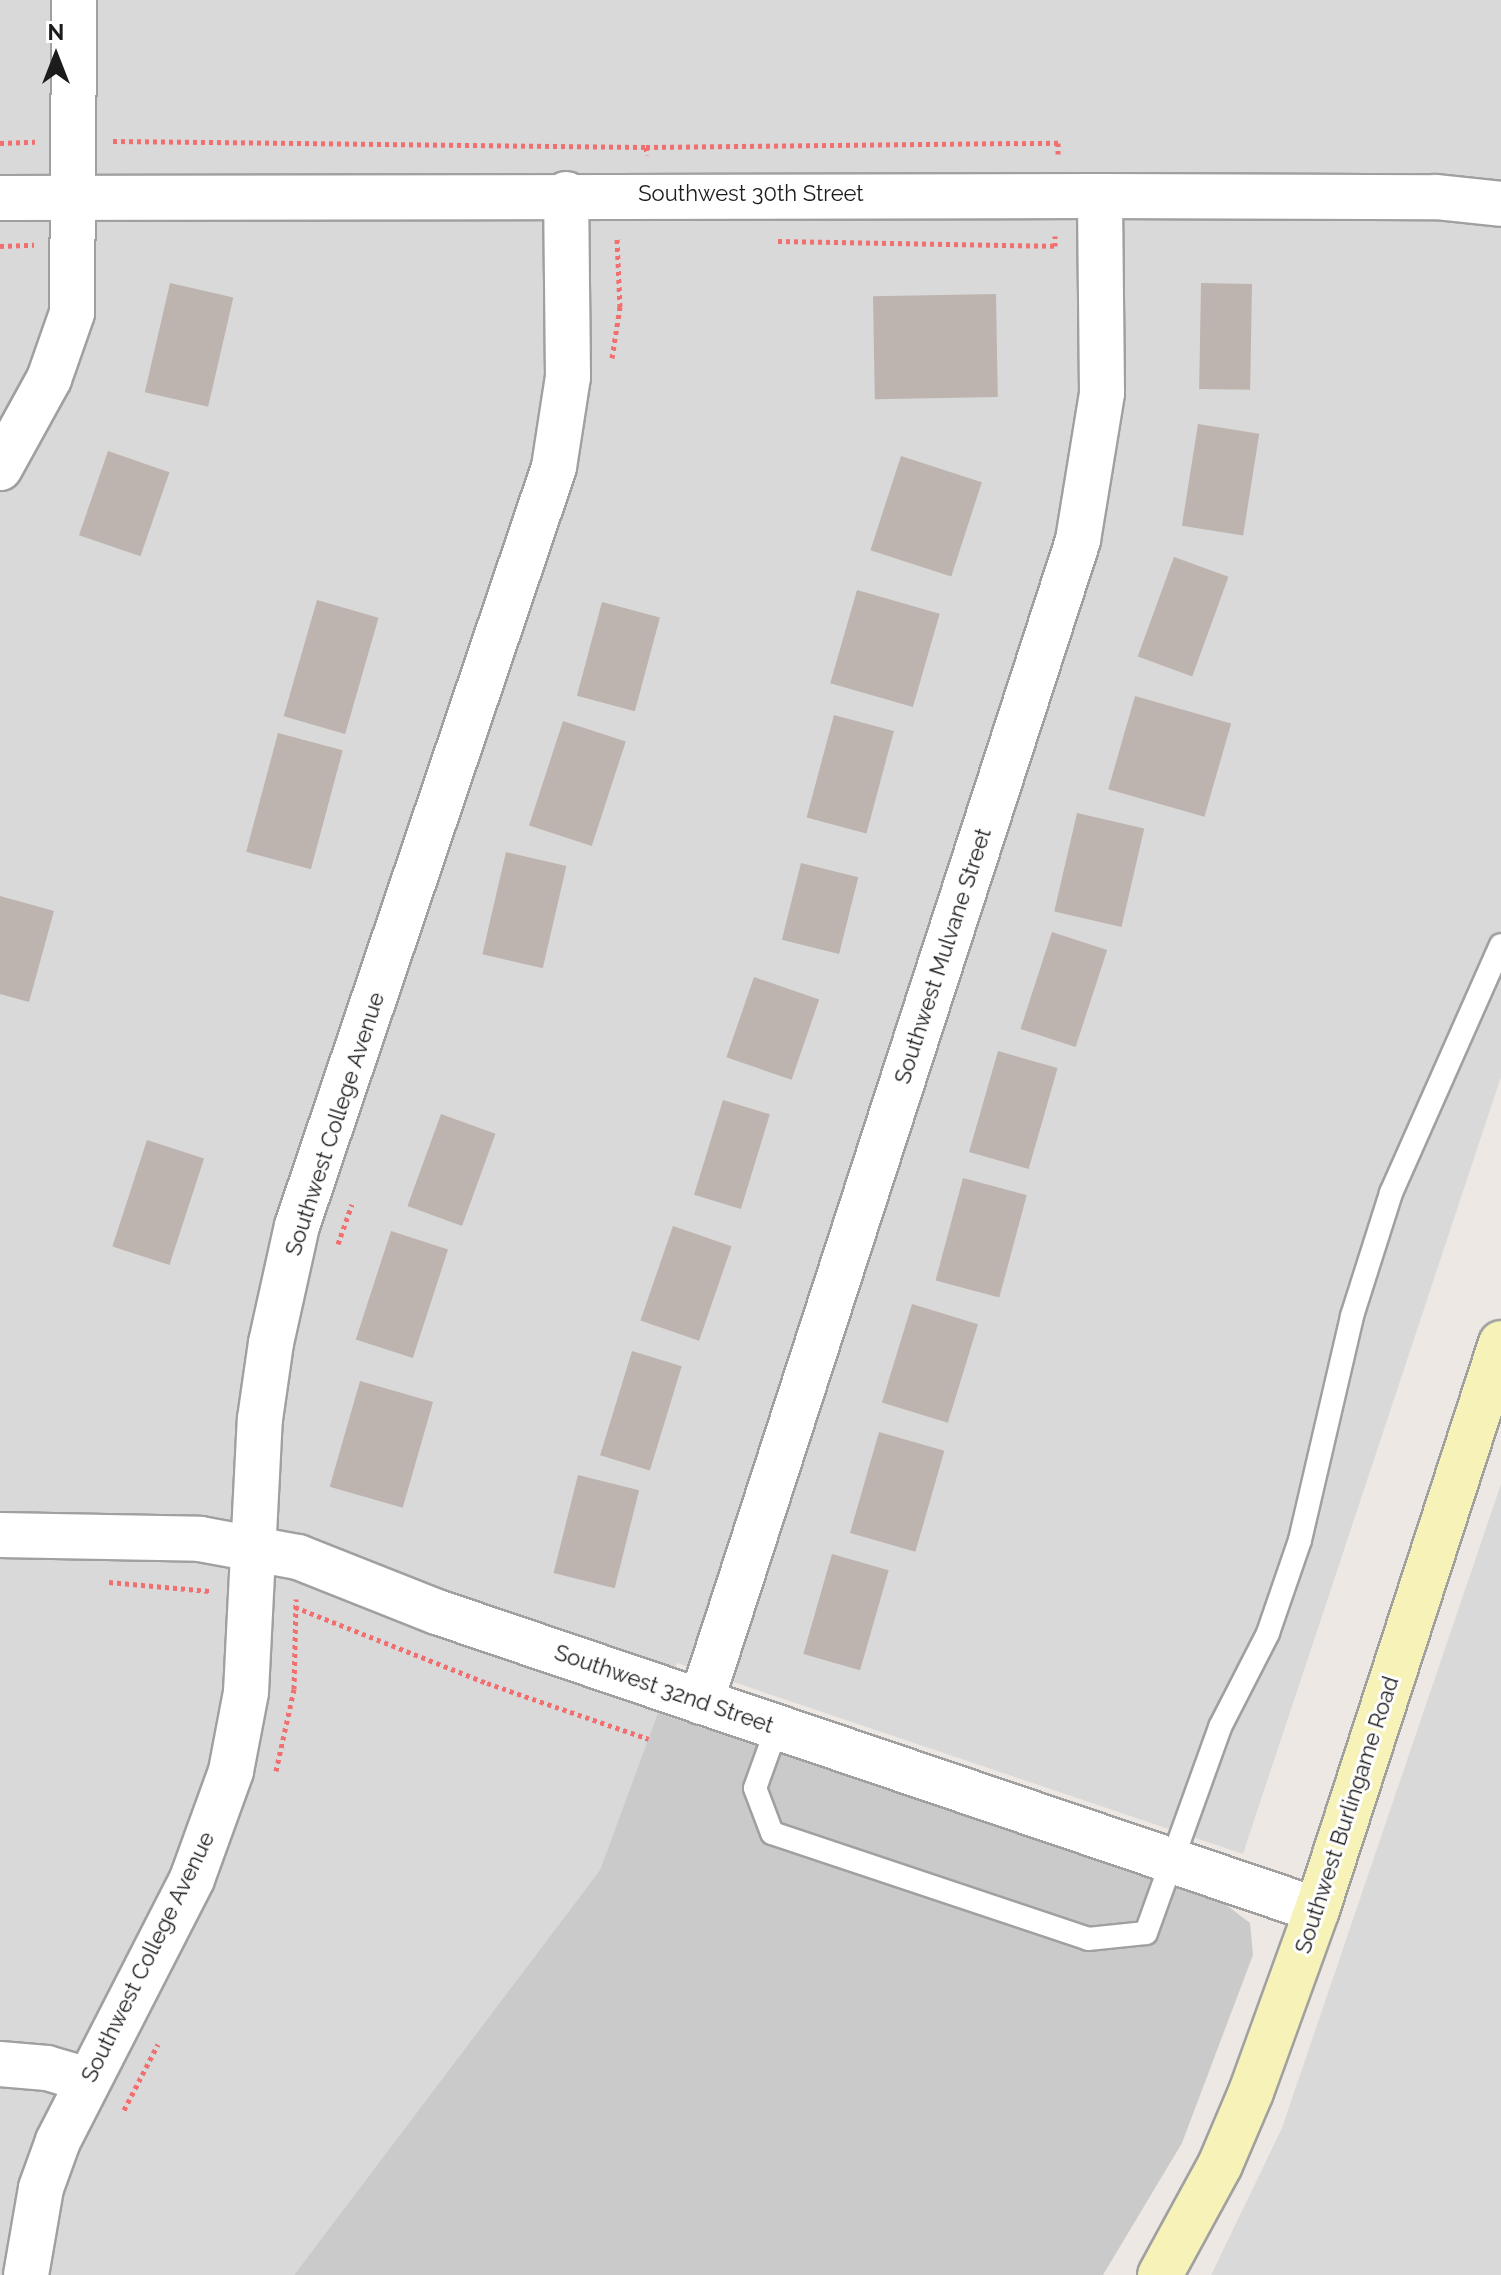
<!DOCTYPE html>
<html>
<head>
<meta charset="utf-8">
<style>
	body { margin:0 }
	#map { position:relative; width:1501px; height:2275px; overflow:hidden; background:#ede8e3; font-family:Raleway,sans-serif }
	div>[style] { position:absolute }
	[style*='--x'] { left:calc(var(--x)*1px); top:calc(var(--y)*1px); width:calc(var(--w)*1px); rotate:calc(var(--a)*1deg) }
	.residential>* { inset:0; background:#dad9d9 }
	.religious>* { inset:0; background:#cacaca }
	.building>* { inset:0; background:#bdb4af; transform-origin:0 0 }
	.path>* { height:5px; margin-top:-2.5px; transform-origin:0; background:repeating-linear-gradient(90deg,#f26f70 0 4px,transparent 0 8px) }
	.roads { filter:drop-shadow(2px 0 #a0a0a0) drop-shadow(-2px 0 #a0a0a0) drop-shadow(0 2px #a0a0a0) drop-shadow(0 -2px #a0a0a0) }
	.service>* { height:22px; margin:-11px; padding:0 11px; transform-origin:11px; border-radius:11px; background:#fff }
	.minor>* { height:44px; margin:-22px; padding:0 22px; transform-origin:22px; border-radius:22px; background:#fff }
	.secondary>* { height:44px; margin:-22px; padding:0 22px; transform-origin:22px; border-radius:22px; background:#f6f2b8 }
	span { translate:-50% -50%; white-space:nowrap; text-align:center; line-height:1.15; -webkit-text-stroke:6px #fff; paint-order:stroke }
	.street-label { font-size:22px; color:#1c1c1c }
	.north { position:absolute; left:16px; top:16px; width:80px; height:80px; -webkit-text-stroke:6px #fff; paint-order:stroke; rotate:0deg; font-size:22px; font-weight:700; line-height:32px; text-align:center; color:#1c1c1c }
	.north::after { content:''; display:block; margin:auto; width:28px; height:36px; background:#1c1c1c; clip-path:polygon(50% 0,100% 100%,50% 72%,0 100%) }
</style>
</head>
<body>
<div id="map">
	<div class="residential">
		<i style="clip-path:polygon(0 0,1501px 0,1501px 1077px,1243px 1854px,677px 1663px,600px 1870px,294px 2275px,0 2275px)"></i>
		<i style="clip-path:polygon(1501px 1484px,1501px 2275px,1211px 2275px,1282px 2128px)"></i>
	</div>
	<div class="religious">
		<i style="clip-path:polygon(658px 1713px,1221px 1901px,1250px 1923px,1253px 1955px,1182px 2143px,1103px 2275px,294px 2275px,600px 1870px)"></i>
	</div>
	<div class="building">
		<i style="left:170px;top:283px;width:65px;height:112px;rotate:13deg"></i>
		<i style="left:1201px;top:283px;width:51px;height:106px;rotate:1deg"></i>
		<i style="left:996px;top:294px;width:103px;height:123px;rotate:89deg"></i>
		<i style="left:1198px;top:424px;width:62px;height:103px;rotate:9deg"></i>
		<i style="left:108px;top:451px;width:65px;height:89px;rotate:19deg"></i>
		<i style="left:901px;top:456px;width:85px;height:99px;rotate:18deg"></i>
		<i style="left:1174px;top:557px;width:58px;height:106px;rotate:20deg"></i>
		<i style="left:857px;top:590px;width:86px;height:97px;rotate:16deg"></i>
		<i style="left:317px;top:600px;width:64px;height:121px;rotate:16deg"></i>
		<i style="left:602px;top:602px;width:60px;height:97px;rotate:15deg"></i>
		<i style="left:1135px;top:696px;width:100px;height:97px;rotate:16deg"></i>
		<i style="left:834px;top:715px;width:62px;height:106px;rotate:15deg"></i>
		<i style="left:563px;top:721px;width:66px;height:110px;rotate:18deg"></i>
		<i style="left:278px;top:733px;width:67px;height:123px;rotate:15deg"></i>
		<i style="left:1077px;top:813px;width:69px;height:101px;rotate:13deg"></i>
		<i style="left:506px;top:852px;width:62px;height:105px;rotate:13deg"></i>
		<i style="left:801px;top:863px;width:59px;height:79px;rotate:14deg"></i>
		<i style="clip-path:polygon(0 896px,54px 911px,29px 1002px,0 994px)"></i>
		<i style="left:1052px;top:932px;width:58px;height:102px;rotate:18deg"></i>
		<i style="left:754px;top:977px;width:69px;height:85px;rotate:19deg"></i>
		<i style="left:998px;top:1051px;width:62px;height:105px;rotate:16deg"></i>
		<i style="left:723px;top:1100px;width:49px;height:99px;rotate:17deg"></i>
		<i style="left:441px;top:1114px;width:58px;height:98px;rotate:20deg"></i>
		<i style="left:147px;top:1140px;width:60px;height:112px;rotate:18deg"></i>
		<i style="left:963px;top:1178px;width:66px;height:106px;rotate:15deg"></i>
		<i style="left:673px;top:1226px;width:62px;height:100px;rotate:19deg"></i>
		<i style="left:391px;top:1231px;width:60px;height:114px;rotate:18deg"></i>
		<i style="left:912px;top:1304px;width:69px;height:103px;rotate:17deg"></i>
		<i style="left:632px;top:1351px;width:52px;height:109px;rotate:17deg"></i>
		<i style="left:360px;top:1381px;width:76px;height:110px;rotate:16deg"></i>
		<i style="left:879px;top:1432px;width:68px;height:105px;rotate:16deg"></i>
		<i style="left:578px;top:1475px;width:63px;height:101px;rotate:14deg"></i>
		<i style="left:832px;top:1554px;width:59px;height:104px;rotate:16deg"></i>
	</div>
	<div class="path">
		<i style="--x:113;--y:141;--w:533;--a:0.64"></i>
		<i style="--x:646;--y:147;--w:8;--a:83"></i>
		<i style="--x:0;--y:143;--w:35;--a:-2"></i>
		<i style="--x:646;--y:147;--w:412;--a:-0.6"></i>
		<i style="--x:1058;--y:143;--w:11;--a:90"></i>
		<i style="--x:778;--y:241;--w:277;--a:1"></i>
		<i style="--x:1055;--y:246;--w:10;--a:-90"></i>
		<i style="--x:0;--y:246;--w:34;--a:-2"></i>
		<i style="--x:612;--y:358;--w:52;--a:-81.1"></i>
		<i style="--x:620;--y:307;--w:69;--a:-92.5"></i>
		<i style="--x:338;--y:1244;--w:42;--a:-70.7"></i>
		<i style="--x:109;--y:1582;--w:101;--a:5.1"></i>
		<i style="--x:295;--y:1607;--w:206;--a:21.6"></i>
		<i style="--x:487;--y:1683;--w:171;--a:19.1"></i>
		<i style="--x:276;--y:1771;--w:84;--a:-77.6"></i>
		<i style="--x:294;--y:1689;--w:90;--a:-88.7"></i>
		<i style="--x:124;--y:2110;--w:74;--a:-62.7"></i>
	</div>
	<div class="roads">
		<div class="service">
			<i style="--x:777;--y:1727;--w:65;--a:109.8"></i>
			<i style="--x:755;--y:1788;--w:48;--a:69.3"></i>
			<i style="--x:772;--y:1833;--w:333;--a:18.5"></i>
			<i style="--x:1088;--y:1939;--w:58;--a:-5.9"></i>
			<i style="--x:1146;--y:1933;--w:219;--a:-70.2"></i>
			<i style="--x:1220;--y:1727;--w:106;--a:-62.9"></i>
			<i style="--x:1268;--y:1633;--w:98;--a:-71"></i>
			<i style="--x:1300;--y:1540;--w:230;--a:-76.9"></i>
			<i style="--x:1352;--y:1316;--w:129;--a:-72.4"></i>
			<i style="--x:1391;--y:1193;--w:271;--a:-66.1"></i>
		</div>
		<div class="minor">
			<i style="--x:0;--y:198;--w:1100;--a:-0.1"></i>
			<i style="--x:1100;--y:196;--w:336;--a:0.2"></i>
			<i style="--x:1436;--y:197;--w:65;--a:6.1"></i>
			<i style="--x:0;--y:468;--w:102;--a:-61.2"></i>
			<i style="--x:49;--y:379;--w:70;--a:-70.8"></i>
			<i style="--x:72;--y:313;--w:313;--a:-89.6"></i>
			<i style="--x:0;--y:1535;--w:200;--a:1.1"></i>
			<i style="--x:200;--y:1539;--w:100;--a:10.4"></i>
			<i style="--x:298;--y:1557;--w:149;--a:21.6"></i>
			<i style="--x:437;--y:1612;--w:929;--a:18.71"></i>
			<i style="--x:701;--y:1702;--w:1222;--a:-72.02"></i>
			<i style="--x:1078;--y:540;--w:149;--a:-80.7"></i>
			<i style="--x:1102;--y:393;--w:197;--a:-90.6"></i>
			<i style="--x:0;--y:2064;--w:47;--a:4.9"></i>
			<i style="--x:47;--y:2068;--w:43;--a:16.3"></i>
			<i style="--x:26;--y:2275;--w:88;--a:-80.2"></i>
			<i style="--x:41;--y:2188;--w:50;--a:-70.1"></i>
			<i style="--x:58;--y:2141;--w:294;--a:-62.9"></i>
			<i style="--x:192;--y:1879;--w:115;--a:-70.1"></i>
			<i style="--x:231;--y:1771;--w:80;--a:-79.2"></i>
			<i style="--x:246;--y:1692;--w:273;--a:-87.1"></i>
			<i style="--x:260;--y:1419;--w:77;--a:-81.8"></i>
			<i style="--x:271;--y:1343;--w:120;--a:-77.5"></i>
			<i style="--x:297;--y:1226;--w:801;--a:-71.29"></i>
			<i style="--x:554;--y:467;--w:91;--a:-81.2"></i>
			<i style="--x:568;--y:377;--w:183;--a:-90.6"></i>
		</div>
		<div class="secondary">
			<i style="--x:1160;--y:2275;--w:125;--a:-61.4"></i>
			<i style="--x:1220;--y:2165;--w:79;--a:-67"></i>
			<i style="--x:1251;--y:2092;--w:194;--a:-70.1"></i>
			<i style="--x:1317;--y:1910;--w:596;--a:-72.02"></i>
		</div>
	</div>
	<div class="street-label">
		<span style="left:751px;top:194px">Southwest 30th Street</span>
		<span style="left:943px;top:956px;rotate:-72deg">Southwest Mulvane Street</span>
		<span style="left:335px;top:1124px;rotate:-72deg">Southwest College Avenue</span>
		<span style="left:664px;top:1689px;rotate:19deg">Southwest 32nd Street</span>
		<span style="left:1347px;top:1815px;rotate:-72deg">Southwest Burlingame Road</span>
		<span style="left:148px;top:1957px;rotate:-64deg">Southwest College Avenue</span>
	</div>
	<div class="north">N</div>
</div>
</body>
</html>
